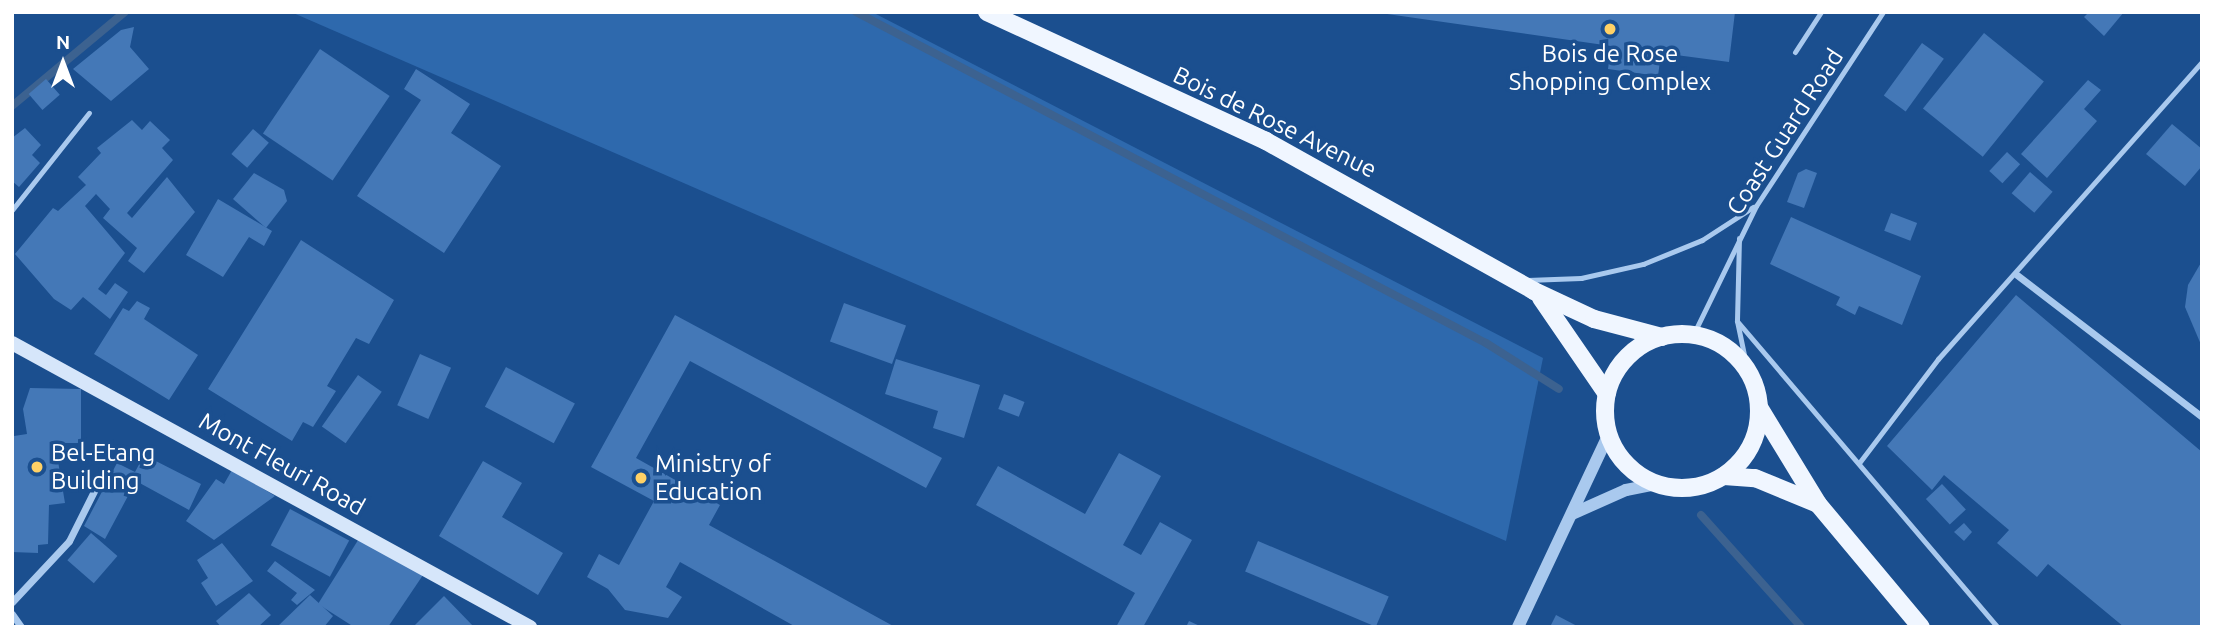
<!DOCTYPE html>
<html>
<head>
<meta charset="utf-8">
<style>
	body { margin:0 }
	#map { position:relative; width:2214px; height:639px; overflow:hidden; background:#1b4f8f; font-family:Ubuntu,sans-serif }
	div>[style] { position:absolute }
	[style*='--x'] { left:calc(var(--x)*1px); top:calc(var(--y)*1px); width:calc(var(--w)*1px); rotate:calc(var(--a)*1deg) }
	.green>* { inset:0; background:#2e69ad }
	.stream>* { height:8px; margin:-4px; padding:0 4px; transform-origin:4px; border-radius:4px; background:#3c6290 }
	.building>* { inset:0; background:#4478b7; transform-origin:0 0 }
	.service>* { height:5px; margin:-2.5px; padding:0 2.5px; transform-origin:2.5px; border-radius:2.5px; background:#a9c9ee }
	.minor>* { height:7px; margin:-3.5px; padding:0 3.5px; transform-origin:3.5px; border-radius:3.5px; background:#a9c9ee }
	.tertiary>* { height:12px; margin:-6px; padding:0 6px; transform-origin:6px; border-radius:6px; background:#a9c9ee }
	.secondary>* { height:14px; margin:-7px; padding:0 7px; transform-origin:7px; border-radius:7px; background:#d6e6fa }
	.primary>* { height:18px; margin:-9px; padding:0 9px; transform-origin:9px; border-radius:9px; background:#f0f6ff }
	.primary>.ring { margin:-9px; padding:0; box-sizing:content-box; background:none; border:18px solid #f0f6ff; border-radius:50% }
	.dots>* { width:19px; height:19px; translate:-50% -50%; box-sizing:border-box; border:4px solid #1b4f8f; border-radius:50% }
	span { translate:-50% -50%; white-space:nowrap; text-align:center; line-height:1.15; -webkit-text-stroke:7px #1b4f8f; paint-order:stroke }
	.poi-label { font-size:24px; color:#fff }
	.left { translate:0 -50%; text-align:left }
	.street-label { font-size:24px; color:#fff }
	.frame { position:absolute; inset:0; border:14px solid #fff; pointer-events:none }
	.north { position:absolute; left:28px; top:28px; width:70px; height:70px; -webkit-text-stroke:5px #1b4f8f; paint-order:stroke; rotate:0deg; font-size:19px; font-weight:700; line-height:28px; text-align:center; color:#fff }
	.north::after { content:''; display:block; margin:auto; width:24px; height:32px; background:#fff; clip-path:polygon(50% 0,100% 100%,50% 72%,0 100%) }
</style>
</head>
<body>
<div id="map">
	<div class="green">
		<i style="clip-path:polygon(291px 12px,872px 12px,1543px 358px,1506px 541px)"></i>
	</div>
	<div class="stream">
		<i style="--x:856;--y:12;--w:712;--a:27.72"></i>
		<i style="--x:1486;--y:343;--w:86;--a:32.2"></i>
		<i style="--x:12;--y:106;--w:147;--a:-39.8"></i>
		<i style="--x:1701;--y:515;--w:150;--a:48.2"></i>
	</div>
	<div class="building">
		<i style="clip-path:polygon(1373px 12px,1735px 12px,1729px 62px,1661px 53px,1658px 76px,1608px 69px,1611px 46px)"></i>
		<i style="clip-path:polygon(2089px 12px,2124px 12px,2104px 36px,2084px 17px)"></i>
		<i style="clip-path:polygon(134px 27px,130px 47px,149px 69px,111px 101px,73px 69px,121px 30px)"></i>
		<i style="left:1984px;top:33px;width:77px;height:97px;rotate:39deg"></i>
		<i style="left:1922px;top:43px;width:27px;height:65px;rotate:36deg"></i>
		<i style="left:320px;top:49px;width:84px;height:102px;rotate:34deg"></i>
		<i style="clip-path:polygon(416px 69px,470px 104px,451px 133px,501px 166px,444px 253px,357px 196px,421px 100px,404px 89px)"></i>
		<i style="left:46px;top:79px;width:21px;height:23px;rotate:49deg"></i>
		<i style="clip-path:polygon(2088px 80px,2101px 90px,2084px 109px,2097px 121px,2047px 178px,2021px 154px)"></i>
		<i style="clip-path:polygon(132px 120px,142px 130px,150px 121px,170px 140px,162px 148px,173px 160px,127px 213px,132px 218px,167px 177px,195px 212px,144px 273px,128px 261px,137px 248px,103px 218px,110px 209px,96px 194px,85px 206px,125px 253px,98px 289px,106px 295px,115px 283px,128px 292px,110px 319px,83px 297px,71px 310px,54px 299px,15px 254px,53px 208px,58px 211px,86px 185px,78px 177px,101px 153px,97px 148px)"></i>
		<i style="clip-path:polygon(2172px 124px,2202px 149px,2202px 166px,2185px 186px,2146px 154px)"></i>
		<i style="clip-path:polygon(25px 128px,41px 145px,32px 155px,40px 163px,19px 187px,12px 181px,12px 138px)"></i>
		<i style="left:253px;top:129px;width:21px;height:33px;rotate:41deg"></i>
		<i style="left:2007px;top:152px;width:18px;height:26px;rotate:43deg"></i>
		<i style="clip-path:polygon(1806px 169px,1817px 173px,1804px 208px,1787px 202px,1798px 173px)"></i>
		<i style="left:2030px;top:172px;width:30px;height:28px;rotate:41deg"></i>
		<i style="clip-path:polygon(254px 173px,284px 190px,287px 201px,266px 228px,233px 199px)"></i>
		<i style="clip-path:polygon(218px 199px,272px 231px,264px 246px,249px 237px,223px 277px,186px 255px)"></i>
		<i style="left:1891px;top:213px;width:28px;height:19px;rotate:21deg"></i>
		<i style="clip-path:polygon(1791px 217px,1921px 276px,1902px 325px,1859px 306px,1855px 315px,1836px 305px,1840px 297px,1770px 264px)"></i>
		<i style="clip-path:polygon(301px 240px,394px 300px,369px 344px,356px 338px,327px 386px,336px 391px,313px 427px,303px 422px,292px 441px,208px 389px)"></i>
		<i style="clip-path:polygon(2202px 261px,2202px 347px,2185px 307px,2188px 285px)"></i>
		<i style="clip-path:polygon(2016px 295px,2202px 452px,2202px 627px,2124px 627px,2048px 564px,2037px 577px,1997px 543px,2009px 530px,1944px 475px,1932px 490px,1887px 446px)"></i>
		<i style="clip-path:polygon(137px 301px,150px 308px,144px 319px,198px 355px,169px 400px,94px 354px,123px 308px,129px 311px)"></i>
		<i style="left:844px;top:303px;width:66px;height:41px;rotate:20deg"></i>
		<i style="clip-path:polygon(675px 315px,942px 458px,926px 488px,690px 361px,636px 458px,720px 505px,709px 525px,895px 627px,796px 627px,680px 562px,666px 587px,682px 597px,668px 618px,625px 610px,608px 589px,587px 577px,599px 554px,619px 565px,654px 501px,591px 467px)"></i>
		<i style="left:420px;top:354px;width:34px;height:56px;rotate:24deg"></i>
		<i style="clip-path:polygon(896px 359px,980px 385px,964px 438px,933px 428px,938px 411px,885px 394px)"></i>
		<i style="left:506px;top:367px;width:78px;height:45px;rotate:28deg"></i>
		<i style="left:358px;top:375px;width:29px;height:63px;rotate:35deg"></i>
		<i style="clip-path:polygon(30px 388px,81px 389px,81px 443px,55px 443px,65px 503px,49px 505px,48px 544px,38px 545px,38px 553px,12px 552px,12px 444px,14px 436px,27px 434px,23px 409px)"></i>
		<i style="left:1004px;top:394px;width:22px;height:16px;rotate:21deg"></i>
		<i style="clip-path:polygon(1119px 453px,1161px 476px,1123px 545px,1141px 555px,1160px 522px,1192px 540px,1143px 627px,1116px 627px,1135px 593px,976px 505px,998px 466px,1085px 514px)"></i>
		<i style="clip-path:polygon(144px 455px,201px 484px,189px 510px,136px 481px,105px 539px,84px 526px,117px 463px,135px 472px)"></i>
		<i style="clip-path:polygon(483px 461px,522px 483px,502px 517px,563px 553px,538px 595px,439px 536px)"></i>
		<i style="clip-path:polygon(232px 470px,275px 496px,214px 540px,186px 521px,216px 479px,224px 484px)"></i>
		<i style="left:1942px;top:484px;width:35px;height:22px;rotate:47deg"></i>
		<i style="left:290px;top:509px;width:67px;height:41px;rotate:28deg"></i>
		<i style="clip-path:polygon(1964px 523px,1972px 532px,1964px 541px,1954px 532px)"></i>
		<i style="left:91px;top:533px;width:35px;height:36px;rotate:41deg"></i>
		<i style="clip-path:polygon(360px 537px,423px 575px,388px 627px,354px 627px,318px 604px)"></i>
		<i style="left:1258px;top:541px;width:142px;height:33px;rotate:23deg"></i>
		<i style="clip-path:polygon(222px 543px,253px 581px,216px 606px,201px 583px,208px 578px,197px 560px)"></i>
		<i style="clip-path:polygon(275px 561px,315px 590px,297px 605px,291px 600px,297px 593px,267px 571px)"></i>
		<i style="clip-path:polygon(249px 593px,271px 615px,258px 627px,221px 627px,216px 621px)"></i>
		<i style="clip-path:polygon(310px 595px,333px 616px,324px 627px,277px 627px)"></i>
		<i style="clip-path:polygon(444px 596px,474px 627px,413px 627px)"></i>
		<i style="clip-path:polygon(1556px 615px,1579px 627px,1550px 627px)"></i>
		<i style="clip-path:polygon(1189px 621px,1202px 627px,1186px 627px)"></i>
	</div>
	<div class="service">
		<i style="--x:1795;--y:52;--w:48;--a:-57"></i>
		<i style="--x:12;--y:210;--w:124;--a:-51.6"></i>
		<i style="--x:1739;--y:238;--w:83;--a:91.4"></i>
		<i style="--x:1737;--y:321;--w:49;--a:78.2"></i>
		<i style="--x:1527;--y:280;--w:54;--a:-2.1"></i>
		<i style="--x:1581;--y:278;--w:64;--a:-12.7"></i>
		<i style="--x:1643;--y:264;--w:64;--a:-22.1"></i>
		<i style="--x:1702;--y:240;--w:61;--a:-32.9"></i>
		<i style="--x:1737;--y:321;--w:402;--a:49.6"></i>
		<i style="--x:1693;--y:335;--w:144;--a:-64"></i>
		<i style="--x:1756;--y:206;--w:232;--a:-56.8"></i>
		<i style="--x:1859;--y:463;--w:131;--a:-52.8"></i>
		<i style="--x:1938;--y:359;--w:397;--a:-48.4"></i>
	</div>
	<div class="minor">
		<i style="--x:2017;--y:275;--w:233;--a:37.5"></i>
		<i style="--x:12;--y:602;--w:83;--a:-46.9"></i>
		<i style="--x:69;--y:541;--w:60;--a:-63.4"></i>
		<i style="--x:12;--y:614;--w:16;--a:55"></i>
	</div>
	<div class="tertiary">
		<i style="--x:1572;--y:514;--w:59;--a:-24"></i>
		<i style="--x:1626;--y:490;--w:33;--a:-11"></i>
		<i style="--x:1518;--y:627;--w:213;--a:-64.8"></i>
	</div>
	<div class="secondary">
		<i style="--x:12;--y:343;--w:591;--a:28.73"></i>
	</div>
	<div class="primary">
		<i style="--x:987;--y:12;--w:307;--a:24.8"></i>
		<i style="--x:1266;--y:141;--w:307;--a:29.2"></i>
		<i style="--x:1534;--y:291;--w:66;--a:25"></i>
		<i style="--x:1594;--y:319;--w:70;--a:14.8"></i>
		<i style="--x:1541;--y:298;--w:116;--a:55.5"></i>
		<i class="ring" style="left:1605px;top:334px;width:136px;height:136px"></i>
		<i style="--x:1760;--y:409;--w:111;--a:58.6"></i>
		<i style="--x:1818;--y:504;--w:160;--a:50.1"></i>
		<i style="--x:1724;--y:476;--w:31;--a:4"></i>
		<i style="--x:1755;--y:478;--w:68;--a:22.4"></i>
	</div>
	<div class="dots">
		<i style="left:1610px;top:29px;background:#ffd166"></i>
		<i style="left:37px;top:467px;background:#ffd166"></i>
		<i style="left:641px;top:478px;background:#ffd166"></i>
	</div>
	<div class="poi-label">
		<span style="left:1610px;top:68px">Bois de Rose<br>Shopping Complex</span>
		<span class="left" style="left:51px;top:467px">Bel-Etang<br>Building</span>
		<span class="left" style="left:655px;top:478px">Ministry of<br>Education</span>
	</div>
	<div class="street-label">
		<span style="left:1275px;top:122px;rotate:26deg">Bois de Rose Avenue</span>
		<span style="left:1785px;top:132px;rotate:-57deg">Coast Guard Road</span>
		<span style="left:282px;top:464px;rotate:29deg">Mont Fleuri Road</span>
	</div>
	<div class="frame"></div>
	<div class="north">N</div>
</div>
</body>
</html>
